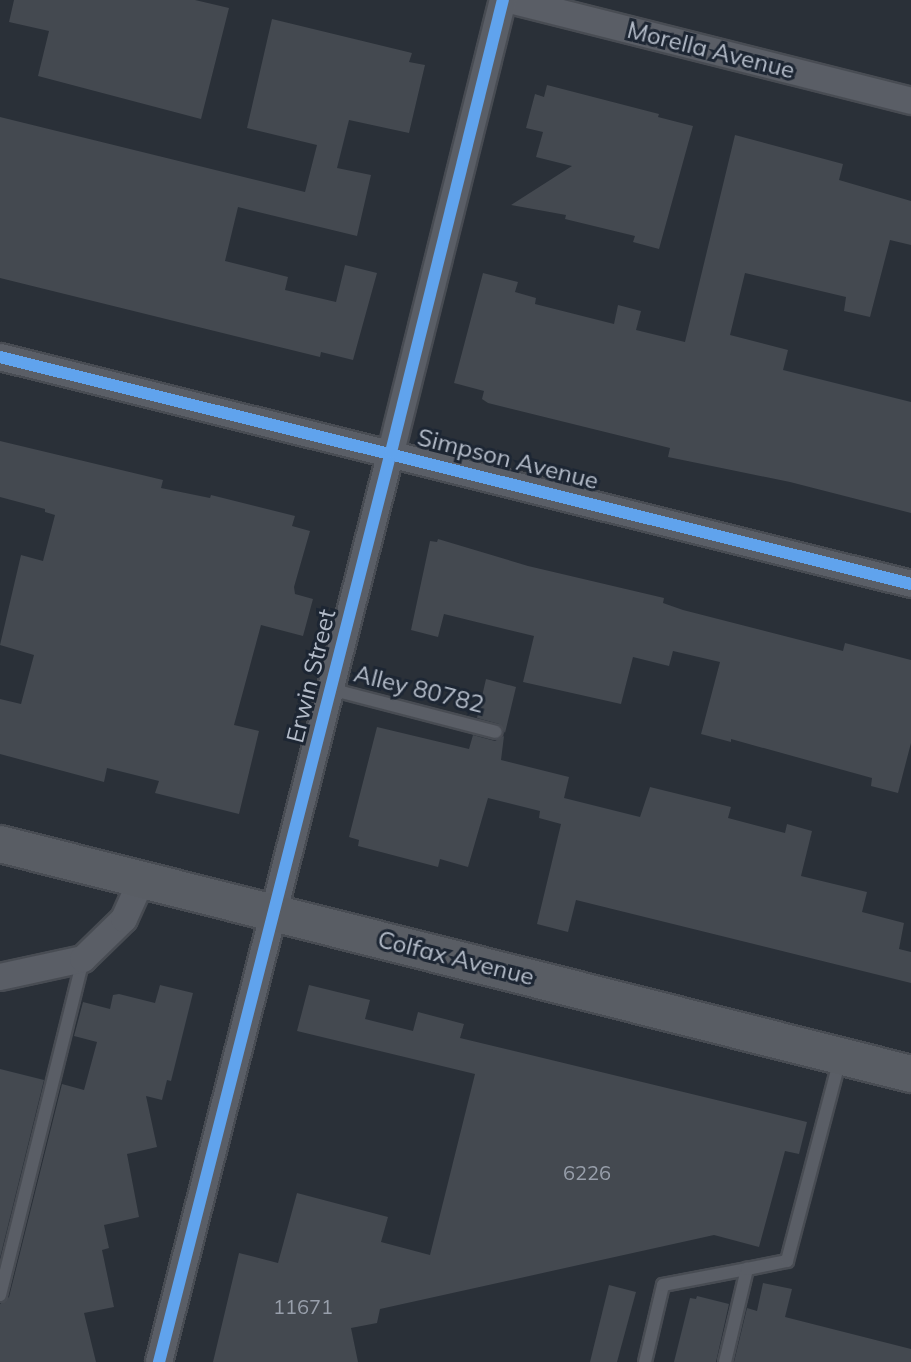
<!DOCTYPE html>
<html>
<head>
<meta charset="utf-8">
<style>
	body { margin:0 }
	#map { position:relative; width:911px; height:1362px; overflow:hidden; background:#2a3038; font-family:Mulish,sans-serif }
	div>[style] { position:absolute }
	[style*='--x'] { left:calc(var(--x)*1px); top:calc(var(--y)*1px); width:calc(var(--w)*1px); rotate:calc(var(--a)*1deg) }
	.building>* { inset:0; background:#444950 }
	.roads { filter:drop-shadow(2px 0 #484c53) drop-shadow(-2px 0 #484c53) drop-shadow(0 2px #484c53) drop-shadow(0 -2px #484c53) }
	.lane>* { height:12px; margin:-6px; padding:0 6px; transform-origin:6px; border-radius:6px; background:#5a5e66 }
	.street>* { height:26px; margin:-13px; padding:0 13px; transform-origin:13px; border-radius:13px; background:#5a5e66 }
	.secondary>* { height:36px; margin:-18px; padding:0 18px; transform-origin:18px; border-radius:18px; background:#595d64 }
	.cycleway>* { height:12px; margin:-6px; padding:0 6px; transform-origin:6px; border-radius:6px; background:#60a3ed }
	span { translate:-50% -50%; white-space:nowrap; text-align:center; line-height:1.15; -webkit-text-stroke:6px #1d2633; paint-order:stroke }
	.number-label { font-size:20px; color:#989fab }
	.number-label span { -webkit-text-stroke-width:0 }
	.street-label { font-size:24px; color:#b4bcc9 }
</style>
</head>
<body>
<div id="map">
	<div class="building">
		<i style="clip-path:polygon(14px 0,195px 0,229px 8px,201px 119px,38px 76px,49px 31px,9px 22px)"></i>
		<i style="clip-path:polygon(272px 19px,412px 53px,409px 62px,425px 65px,409px 133px,349px 120px,337px 168px,371px 175px,357px 236px,238px 207px,225px 261px,288px 277px,285px 290px,336px 302px,345px 265px,377px 273px,353px 360px,321px 352px,320px 357px,0 278px,0 117px,305px 192px,317px 145px,247px 128px)"></i>
		<i style="clip-path:polygon(547px 85px,659px 114px,658px 117px,693px 126px,659px 249px,633px 242px,635px 236px,565px 219px,566px 215px,511px 205px,572px 166px,536px 157px,543px 132px,526px 128px,535px 94px,544px 97px)"></i>
		<i style="clip-path:polygon(735px 135px,843px 164px,839px 180px,911px 201px,911px 245px,890px 240px,870px 317px,844px 311px,846px 297px,745px 273px,730px 335px,788px 350px,783px 370px,911px 402px,911px 513px,790px 482px,668px 457px,670px 448px,488px 403px,482px 399px,484px 391px,454px 383px,483px 273px,518px 282px,515px 292px,536px 298px,535px 304px,614px 324px,618px 305px,641px 311px,636px 330px,685px 342px)"></i>
		<i style="clip-path:polygon(0 441px,163px 480px,161px 488px,210px 498px,211px 495px,295px 516px,292px 526px,310px 531px,294px 587px,295px 594px,313px 599px,303px 636px,261px 625px,234px 725px,259px 731px,239px 814px,155px 793px,159px 781px,107px 768px,104px 782px,0 754px,0 699px,21px 704px,34px 655px,0 645px,21px 555px,43px 561px,55px 515px,45px 512px,45px 509px,0 497px)"></i>
		<i style="clip-path:polygon(438px 539px,528px 566px,664px 598px,663px 603px,683px 610px,843px 651px,845px 643px,911px 660px,911px 743px,898px 793px,871px 786px,872px 778px,731px 739px,731px 742px,701px 734px,720px 662px,673px 651px,669px 666px,633px 657px,621px 704px,523px 682px,534px 636px,444px 614px,438px 637px,411px 630px,430px 541px,437px 542px)"></i>
		<i style="clip-path:polygon(486px 679px,516px 687px,505px 733px,499px 724px,477px 718px)"></i>
		<i style="clip-path:polygon(377px 727px,469px 749px,473px 735px,495px 741px,504px 736px,501px 760px,569px 777px,564px 798px,640px 817px,650px 787px,731px 807px,728px 818px,785px 833px,787px 824px,812px 831px,801px 876px,867px 892px,862px 912px,904px 923px,899px 949px,911px 952px,911px 983px,576px 900px,568px 932px,537px 924px,561px 824px,539px 818px,540px 811px,488px 798px,468px 867px,440px 859px,438px 867px,358px 846px,359px 840px,349px 837px)"></i>
		<i style="clip-path:polygon(160px 985px,193px 993px,171px 1081px,167px 1080px,162px 1100px,146px 1096px,157px 1147px,127px 1154px,139px 1217px,104px 1225px,109px 1248px,102px 1250px,114px 1307px,84px 1313px,96px 1362px,0 1362px,0 1304px,9px 1297px,62px 1084px,84px 1090px,97px 1042px,74px 1036px,83px 1002px,110px 1009px,113px 995px,119px 994px,155px 1003px)"></i>
		<i style="clip-path:polygon(309px 985px,370px 1000px,365px 1019px,413px 1031px,418px 1012px,464px 1024px,460px 1038px,807px 1122px,799px 1154px,785px 1151px,759px 1247px,714px 1235px,380px 1309px,377px 1323px,351px 1328px,358px 1362px,213px 1362px,239px 1253px,278px 1263px,297px 1193px,388px 1217px,381px 1242px,430px 1255px,475px 1074px,297px 1031px)"></i>
		<i style="clip-path:polygon(0 1069px,44px 1080px,0 1258px)"></i>
		<i style="clip-path:polygon(763px 1283px,792px 1289px,785px 1317px,911px 1349px,911px 1362px,734px 1362px,747px 1308px,757px 1311px)"></i>
		<i style="clip-path:polygon(609px 1285px,636px 1292px,617px 1362px,590px 1362px)"></i>
		<i style="clip-path:polygon(697px 1296px,729px 1304px,716px 1362px,674px 1362px,690px 1298px,696px 1299px)"></i>
	</div>
	<div class="roads">
		<div class="lane">
			<i style="--x:330;--y:689;--w:171;--a:14.5"></i>
			<i style="--x:0;--y:1295;--w:345;--a:-76.1"></i>
			<i style="--x:645;--y:1362;--w:79;--a:-76.8"></i>
			<i style="--x:663;--y:1285;--w:86;--a:-10.8"></i>
			<i style="--x:725;--y:1362;--w:96;--a:-76.7"></i>
			<i style="--x:747;--y:1269;--w:41;--a:-11.3"></i>
			<i style="--x:787;--y:1261;--w:209;--a:-75.3"></i>
		</div>
		<div class="street">
			<i style="--x:510;--y:0;--w:414;--a:14.1"></i>
			<i style="--x:0;--y:357;--w:939;--a:13.99"></i>
			<i style="--x:0;--y:977;--w:85;--a:-12.2"></i>
			<i style="--x:83;--y:959;--w:57;--a:-44.3"></i>
			<i style="--x:124;--y:919;--w:44;--a:-65.8"></i>
			<i style="--x:159;--y:1362;--w:939;--a:-75.7"></i>
			<i style="--x:391;--y:452;--w:466;--a:-76.1"></i>
		</div>
		<div class="secondary">
			<i style="--x:0;--y:844;--w:940;--a:14.17"></i>
		</div>
	</div>
	<div class="cycleway">
		<i style="--x:0;--y:357;--w:939;--a:13.99"></i>
		<i style="--x:159;--y:1362;--w:939;--a:-75.7"></i>
		<i style="--x:391;--y:452;--w:466;--a:-76.1"></i>
	</div>
	<div class="number-label">
		<span style="left:587px;top:1172px">6226</span>
		<span style="left:303px;top:1306px">11671</span>
	</div>
	<div class="street-label">
		<span style="left:711px;top:50px;rotate:14deg">Morella Avenue</span>
		<span style="left:508px;top:459px;rotate:14deg">Simpson Avenue</span>
		<span style="left:311px;top:676px;rotate:-76deg">Erwin Street</span>
		<span style="left:419px;top:689px;rotate:14deg">Alley 80782</span>
		<span style="left:456px;top:958px;rotate:14deg">Colfax Avenue</span>
	</div>
</div>
</body>
</html>
